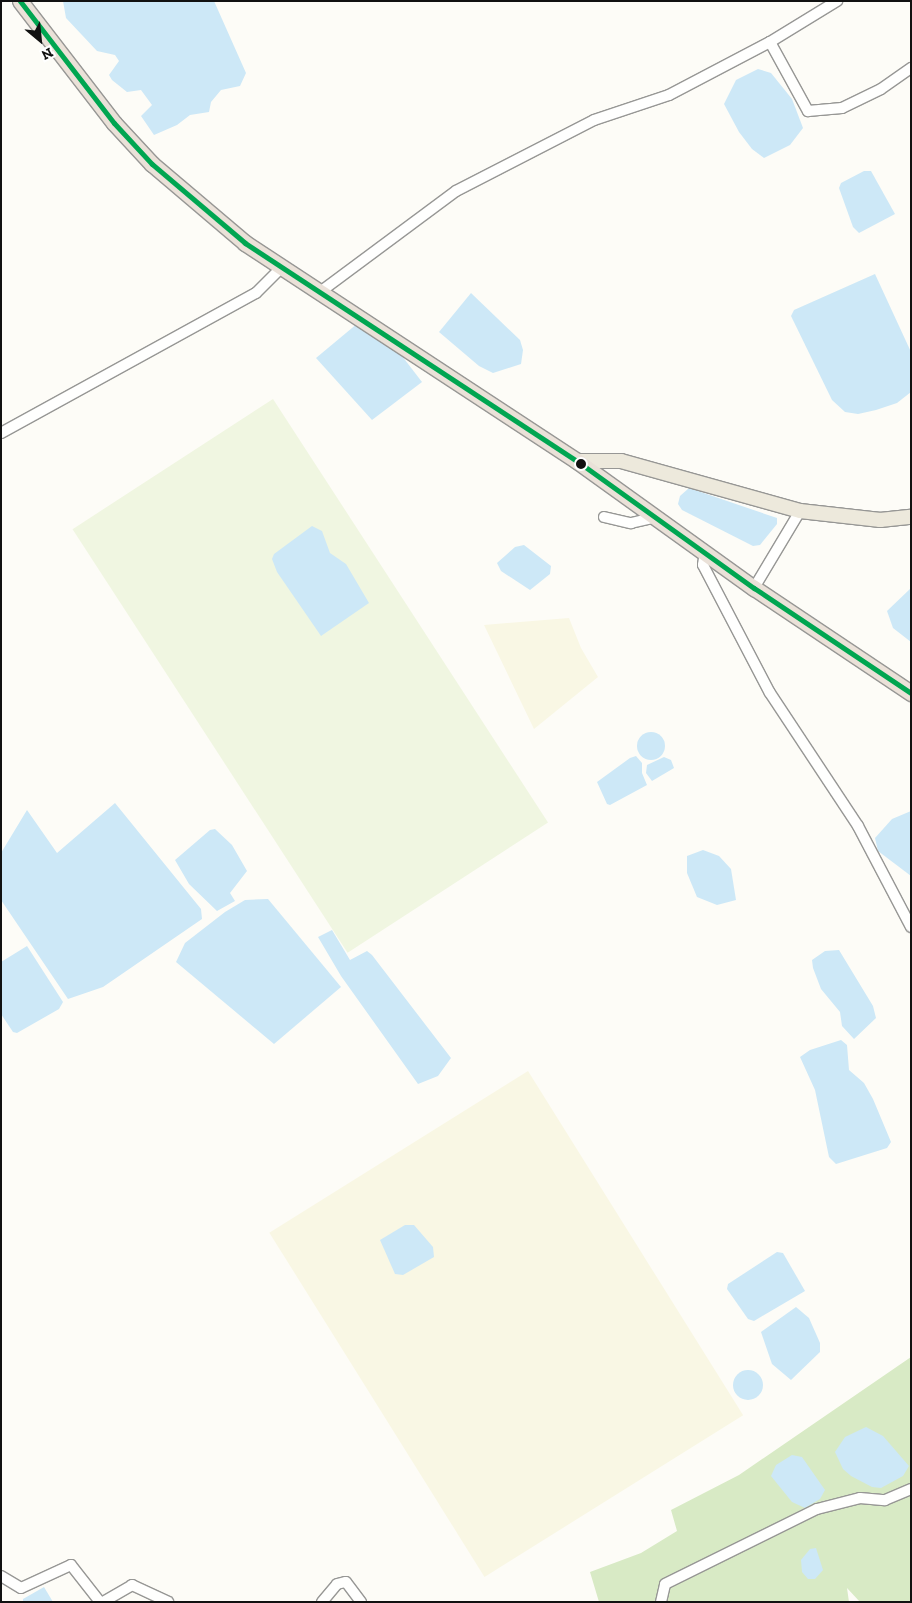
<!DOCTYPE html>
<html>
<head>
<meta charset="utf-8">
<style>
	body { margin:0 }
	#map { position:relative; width:912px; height:1603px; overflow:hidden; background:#fdfcf7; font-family:"Zilla Slab",serif }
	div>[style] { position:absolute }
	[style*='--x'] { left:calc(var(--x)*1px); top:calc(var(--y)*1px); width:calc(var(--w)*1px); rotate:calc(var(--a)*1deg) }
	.farmland>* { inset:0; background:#f9f7e4; transform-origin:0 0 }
	.forest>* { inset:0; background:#d8eac5 }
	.pitch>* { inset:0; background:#f0f6e1; transform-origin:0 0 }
	.water>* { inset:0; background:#cde8f7 }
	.round { border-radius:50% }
	.roads { filter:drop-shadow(1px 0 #979795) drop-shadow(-1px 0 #979795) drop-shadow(0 1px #979795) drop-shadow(0 -1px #979795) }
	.minor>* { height:10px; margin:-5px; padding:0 5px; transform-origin:5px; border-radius:5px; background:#fffffe }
	.major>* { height:14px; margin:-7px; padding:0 7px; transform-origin:7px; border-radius:7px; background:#ede9dc }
	.highway>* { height:15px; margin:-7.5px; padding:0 7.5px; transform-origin:7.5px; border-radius:7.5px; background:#eae1d8 }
	.bus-1>* { height:5px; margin:-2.5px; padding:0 2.5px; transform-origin:2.5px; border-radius:2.5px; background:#00a651 }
	.dots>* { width:14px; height:14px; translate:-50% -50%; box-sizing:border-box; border:2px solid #fff; border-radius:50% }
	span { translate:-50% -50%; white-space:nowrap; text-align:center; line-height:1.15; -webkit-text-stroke:5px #fff; paint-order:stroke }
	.frame { position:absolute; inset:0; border:2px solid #111; pointer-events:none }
	.north { position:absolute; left:15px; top:15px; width:50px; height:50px; -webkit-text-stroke:4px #fff; paint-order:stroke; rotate:152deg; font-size:14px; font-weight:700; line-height:20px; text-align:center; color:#111 }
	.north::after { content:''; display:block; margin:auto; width:18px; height:22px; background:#111; clip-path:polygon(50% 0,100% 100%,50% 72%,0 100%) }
</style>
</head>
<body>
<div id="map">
	<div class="farmland">
		<i style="clip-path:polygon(569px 618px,581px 648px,598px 677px,534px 729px,484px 625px)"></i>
		<i style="left:528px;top:1071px;width:406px;height:305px;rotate:58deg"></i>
	</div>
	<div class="forest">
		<i style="clip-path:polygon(911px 1357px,911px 1602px,860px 1602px,847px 1588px,849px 1602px,599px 1602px,590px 1572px,641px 1553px,677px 1531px,671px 1510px,739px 1475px)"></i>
	</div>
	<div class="pitch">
		<i style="left:273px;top:399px;width:505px;height:239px;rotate:57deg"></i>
	</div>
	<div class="water">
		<i style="clip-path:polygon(63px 1px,214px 1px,246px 73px,240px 86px,221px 90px,211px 102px,209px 112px,190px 115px,177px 125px,154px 135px,141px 116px,152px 105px,141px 90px,127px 92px,112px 80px,109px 75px,119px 61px,115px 55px,97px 51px,66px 18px)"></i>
		<i style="clip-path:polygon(758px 69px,771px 73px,792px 99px,803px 128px,790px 145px,764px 158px,752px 149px,739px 132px,724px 104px,736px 80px)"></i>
		<i style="clip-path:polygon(864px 171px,871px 171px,895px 214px,859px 233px,853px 227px,839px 188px,841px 183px)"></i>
		<i style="clip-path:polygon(875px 274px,911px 352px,911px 392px,897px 403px,876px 410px,858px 414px,845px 412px,832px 400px,791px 316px,794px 310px)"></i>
		<i style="clip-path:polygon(471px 293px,520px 340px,523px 350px,521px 364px,493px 373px,479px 366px,439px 332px)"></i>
		<i style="clip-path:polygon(358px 323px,385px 334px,422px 382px,372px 420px,316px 358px)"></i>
		<i style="clip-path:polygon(689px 488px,777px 518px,777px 524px,760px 545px,753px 546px,682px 510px,678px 504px,680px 496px)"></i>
		<i style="clip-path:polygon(312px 526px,322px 531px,330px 553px,346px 564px,369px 603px,321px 636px,277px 572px,272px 559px,274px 554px)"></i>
		<i style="clip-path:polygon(524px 545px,551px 566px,550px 574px,530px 590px,501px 571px,497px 563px,515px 547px)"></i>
		<i style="clip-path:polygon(911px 588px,911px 642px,893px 628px,887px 611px)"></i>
		<i class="round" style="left:637px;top:732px;width:28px;height:28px"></i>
		<i style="clip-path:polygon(636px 756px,642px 763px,642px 773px,647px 785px,610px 805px,607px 804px,597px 782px,630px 758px)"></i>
		<i style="clip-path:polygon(664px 757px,671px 760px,674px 768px,652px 781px,646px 773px,647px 765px)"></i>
		<i style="clip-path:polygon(115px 803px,201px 909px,202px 919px,103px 987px,68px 999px,1px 900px,1px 853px,27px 810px,57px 853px)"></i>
		<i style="clip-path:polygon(911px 811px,911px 876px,878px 851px,875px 838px,892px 819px)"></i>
		<i style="clip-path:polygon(215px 829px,232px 845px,247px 871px,230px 893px,235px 901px,217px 911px,189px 884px,175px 860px,210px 830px)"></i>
		<i style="clip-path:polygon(703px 850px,719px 856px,731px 869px,736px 900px,717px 905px,697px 897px,687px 873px,687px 856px)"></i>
		<i style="clip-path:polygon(268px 899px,341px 987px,274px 1044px,176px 962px,185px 943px,225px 912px,245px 900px)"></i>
		<i style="clip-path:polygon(332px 930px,350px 960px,367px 951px,372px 955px,451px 1058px,438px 1076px,418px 1084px,341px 976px,318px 937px)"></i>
		<i style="clip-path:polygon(27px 946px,63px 1002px,59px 1009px,17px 1033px,13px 1032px,1px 1014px,1px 962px)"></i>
		<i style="clip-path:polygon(839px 950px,873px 1006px,876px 1018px,854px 1039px,842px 1026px,840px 1012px,821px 989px,813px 968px,812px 960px,825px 951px)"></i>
		<i style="clip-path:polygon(841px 1040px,847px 1045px,849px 1070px,864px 1083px,873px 1099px,891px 1142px,887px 1148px,836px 1164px,829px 1157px,815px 1090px,800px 1057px,810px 1050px)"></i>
		<i style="clip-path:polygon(405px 1225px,414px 1225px,433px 1247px,434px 1257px,403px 1275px,395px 1274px,380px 1240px)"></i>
		<i style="clip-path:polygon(777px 1252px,783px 1253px,805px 1291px,754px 1321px,748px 1319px,727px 1289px,728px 1284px)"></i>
		<i style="clip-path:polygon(796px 1307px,809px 1318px,820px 1343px,820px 1352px,791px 1380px,772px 1364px,761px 1332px)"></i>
		<i class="round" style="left:733px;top:1370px;width:30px;height:30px"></i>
		<i style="clip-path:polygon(866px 1427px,883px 1436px,909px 1466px,903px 1476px,881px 1488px,872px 1487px,851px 1476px,843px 1469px,835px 1452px,845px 1437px)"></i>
		<i style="clip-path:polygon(792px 1455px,802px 1457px,825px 1490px,820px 1499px,805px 1508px,792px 1502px,771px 1476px,776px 1465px)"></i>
		<i style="clip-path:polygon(816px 1548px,823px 1570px,815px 1579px,808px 1579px,802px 1572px,801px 1560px,810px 1549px)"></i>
		<i style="clip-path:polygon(44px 1587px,53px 1602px,23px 1602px,23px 1599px)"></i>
	</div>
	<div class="roads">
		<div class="minor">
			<i style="--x:770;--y:42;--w:79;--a:61.2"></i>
			<i style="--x:808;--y:111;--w:34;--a:-5"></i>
			<i style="--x:842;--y:108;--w:43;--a:-26"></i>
			<i style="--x:881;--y:89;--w:37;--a:-35"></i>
			<i style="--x:320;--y:292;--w:169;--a:-36.6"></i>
			<i style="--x:456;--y:191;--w:155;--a:-27.2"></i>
			<i style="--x:594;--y:120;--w:79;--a:-18.4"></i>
			<i style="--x:669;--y:95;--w:114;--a:-27.7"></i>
			<i style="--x:770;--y:42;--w:79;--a:-31.5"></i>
			<i style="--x:1;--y:433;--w:291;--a:-28.8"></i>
			<i style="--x:256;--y:293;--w:35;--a:-45"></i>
			<i style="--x:604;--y:517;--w:28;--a:13"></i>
			<i style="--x:631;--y:523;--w:26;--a:-13"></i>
			<i style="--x:705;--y:552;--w:13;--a:99"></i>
			<i style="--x:703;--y:565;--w:144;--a:62.4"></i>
			<i style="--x:770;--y:693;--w:159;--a:56.5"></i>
			<i style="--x:858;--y:826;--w:114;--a:62.3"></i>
			<i style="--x:754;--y:588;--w:90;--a:-59.1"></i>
			<i style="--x:1;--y:1576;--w:23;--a:31"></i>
			<i style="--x:21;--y:1588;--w:55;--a:-24.7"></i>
			<i style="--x:71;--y:1565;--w:47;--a:51.9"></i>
			<i style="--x:103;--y:1602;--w:34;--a:-30"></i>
			<i style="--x:132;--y:1585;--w:40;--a:25"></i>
			<i style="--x:322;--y:1602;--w:23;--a:-50"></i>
			<i style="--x:337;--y:1584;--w:9;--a:-13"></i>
			<i style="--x:346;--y:1582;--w:25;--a:53"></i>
			<i style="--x:661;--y:1602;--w:18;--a:-77"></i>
			<i style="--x:665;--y:1584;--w:169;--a:-26.3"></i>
			<i style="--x:817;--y:1509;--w:44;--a:-14.3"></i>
			<i style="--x:860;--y:1498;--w:25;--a:5"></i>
			<i style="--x:885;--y:1500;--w:28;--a:-23"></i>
		</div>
		<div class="major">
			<i style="--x:577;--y:461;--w:44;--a:0"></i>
			<i style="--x:621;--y:461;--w:186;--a:15.6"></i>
			<i style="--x:800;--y:511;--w:81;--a:6.4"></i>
			<i style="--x:880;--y:520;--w:31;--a:-6"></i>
		</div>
		<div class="highway">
			<i style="--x:20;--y:1;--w:154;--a:52.4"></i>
			<i style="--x:114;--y:123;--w:56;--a:47.2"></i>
			<i style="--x:152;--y:164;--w:122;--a:40.3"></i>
			<i style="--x:245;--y:243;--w:397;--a:33.3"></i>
			<i style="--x:577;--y:461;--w:218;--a:35.7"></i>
			<i style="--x:754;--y:588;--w:189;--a:33.8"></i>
		</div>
	</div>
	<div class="bus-1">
		<i style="--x:20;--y:1;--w:154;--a:52.4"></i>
		<i style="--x:114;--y:123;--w:56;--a:47.2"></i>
		<i style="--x:152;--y:164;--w:122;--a:40.3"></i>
		<i style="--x:245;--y:243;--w:397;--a:33.3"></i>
		<i style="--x:577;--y:461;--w:218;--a:35.7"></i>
		<i style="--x:754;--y:588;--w:189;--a:33.8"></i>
	</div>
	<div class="dots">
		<i style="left:581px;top:464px;background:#111"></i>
	</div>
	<div class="frame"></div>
	<div class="north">N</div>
</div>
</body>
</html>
